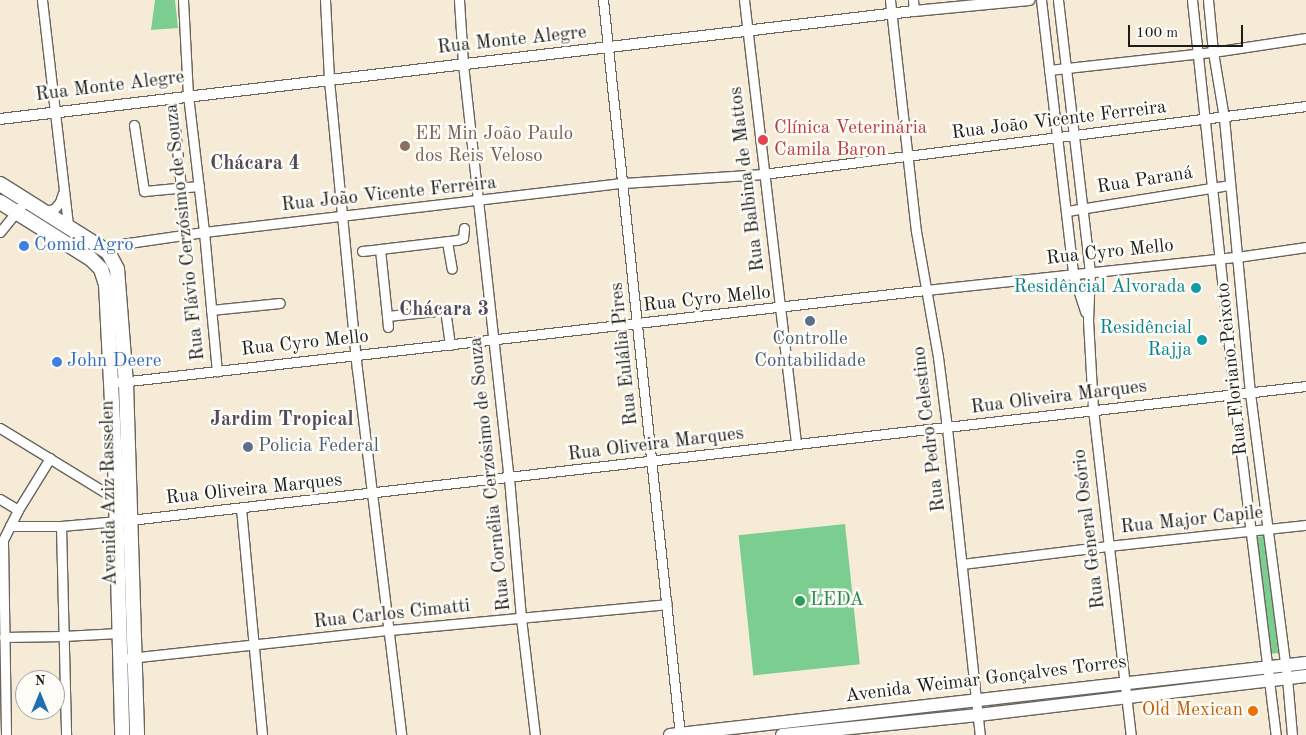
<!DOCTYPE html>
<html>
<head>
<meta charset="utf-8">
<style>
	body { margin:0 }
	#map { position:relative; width:1306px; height:735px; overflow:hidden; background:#f6ebd7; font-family:"Old Standard TT",serif }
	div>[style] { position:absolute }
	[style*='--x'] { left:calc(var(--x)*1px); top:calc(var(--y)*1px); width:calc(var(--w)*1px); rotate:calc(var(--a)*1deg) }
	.green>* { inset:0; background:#7cce90; transform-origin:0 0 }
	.roads { filter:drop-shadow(1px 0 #68645d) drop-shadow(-1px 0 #68645d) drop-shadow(0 1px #68645d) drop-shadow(0 -1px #68645d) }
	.minor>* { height:9px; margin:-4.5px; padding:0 4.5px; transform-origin:4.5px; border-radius:4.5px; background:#fff }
	.tertiary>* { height:10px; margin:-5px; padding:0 5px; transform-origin:5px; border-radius:5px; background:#fff }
	.secondary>* { height:12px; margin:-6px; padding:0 6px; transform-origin:6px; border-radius:6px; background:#fff }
	.primary>* { height:14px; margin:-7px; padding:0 7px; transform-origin:7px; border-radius:7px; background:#fff }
	.dots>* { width:14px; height:14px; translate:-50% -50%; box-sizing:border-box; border:2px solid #fdfcf7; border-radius:50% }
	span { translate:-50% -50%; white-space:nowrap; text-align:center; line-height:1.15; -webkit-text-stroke:5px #fdfcf7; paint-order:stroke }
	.street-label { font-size:19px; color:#1c1c1c }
	.health-label { font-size:19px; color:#be3a42 }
	.left { translate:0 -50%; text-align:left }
	.education-label { font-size:19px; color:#785e54 }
	.shop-label { font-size:19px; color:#366cbe }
	.culture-label { font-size:19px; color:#0d838f }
	.right { translate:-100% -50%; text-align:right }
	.service-label { font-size:19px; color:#4e5e75 }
	.leisure-label { font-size:19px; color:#27864d }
	.food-label { font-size:19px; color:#c56008 }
	.neighbourhood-label { font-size:20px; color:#504a5a; font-weight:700 }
	.north { position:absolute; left:15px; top:670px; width:50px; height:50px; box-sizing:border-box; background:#fdfcf7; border:1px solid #a3a29f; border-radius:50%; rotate:0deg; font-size:14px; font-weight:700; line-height:20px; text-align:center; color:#1c1c1c }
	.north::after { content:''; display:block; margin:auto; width:18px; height:22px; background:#1f6fb2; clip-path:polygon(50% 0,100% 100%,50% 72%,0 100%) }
	.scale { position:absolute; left:1128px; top:25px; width:115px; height:22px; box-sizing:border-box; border:2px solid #1c1c1c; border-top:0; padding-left:6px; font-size:15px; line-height:18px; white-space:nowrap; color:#1c1c1c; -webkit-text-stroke:4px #fdfcf7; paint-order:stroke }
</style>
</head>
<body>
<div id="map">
	<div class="green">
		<i style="clip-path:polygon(155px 0,175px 0,178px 28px,151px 30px)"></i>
		<i style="left:845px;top:524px;width:141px;height:107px;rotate:84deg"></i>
		<i style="left:1264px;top:536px;width:118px;height:8px;rotate:83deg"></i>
	</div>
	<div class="roads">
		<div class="minor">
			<i style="--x:42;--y:0;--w:227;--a:83.4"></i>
			<i style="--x:183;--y:0;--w:95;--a:87"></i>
			<i style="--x:188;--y:95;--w:138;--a:83.3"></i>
			<i style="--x:204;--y:232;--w:140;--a:84.7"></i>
			<i style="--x:325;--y:0;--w:80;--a:87.1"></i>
			<i style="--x:329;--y:80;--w:290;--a:84.5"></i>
			<i style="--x:357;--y:369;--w:369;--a:83.1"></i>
			<i style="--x:459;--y:0;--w:64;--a:86.4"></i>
			<i style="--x:463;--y:64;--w:417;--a:83.7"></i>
			<i style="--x:509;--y:478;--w:141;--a:85.1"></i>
			<i style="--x:521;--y:618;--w:118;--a:83.2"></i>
			<i style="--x:603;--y:0;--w:739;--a:84.02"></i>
			<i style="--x:744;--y:0;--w:447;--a:83.3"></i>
			<i style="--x:890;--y:0;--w:232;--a:83.6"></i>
			<i style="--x:916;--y:231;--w:128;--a:80.1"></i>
			<i style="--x:938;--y:357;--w:72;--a:82.8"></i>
			<i style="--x:947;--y:428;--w:309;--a:83.9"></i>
			<i style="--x:913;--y:0;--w:11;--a:85"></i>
			<i style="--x:1041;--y:0;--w:276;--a:83.3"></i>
			<i style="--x:1073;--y:274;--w:40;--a:72"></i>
			<i style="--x:1058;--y:0;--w:273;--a:83.3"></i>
			<i style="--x:1090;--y:271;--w:49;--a:92.3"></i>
			<i style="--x:1088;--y:320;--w:89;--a:86.8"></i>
			<i style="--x:1093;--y:409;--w:328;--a:83.4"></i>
			<i style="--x:1192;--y:0;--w:397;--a:83.9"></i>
			<i style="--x:1234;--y:395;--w:343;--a:83"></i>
			<i style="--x:1208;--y:0;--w:52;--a:84.5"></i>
			<i style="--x:1213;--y:52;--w:67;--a:80.5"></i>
			<i style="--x:1224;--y:118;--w:276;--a:84.6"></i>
			<i style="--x:1250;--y:393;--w:287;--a:82.6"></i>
			<i style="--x:1287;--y:678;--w:57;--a:85"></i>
			<i style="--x:1049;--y:70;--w:165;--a:-6.3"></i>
			<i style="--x:1213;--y:52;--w:94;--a:-8.6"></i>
			<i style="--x:174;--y:119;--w:69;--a:84.2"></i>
			<i style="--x:134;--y:125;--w:67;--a:81.4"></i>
			<i style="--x:144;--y:191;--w:55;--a:-5.2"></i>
			<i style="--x:44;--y:211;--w:10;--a:-11"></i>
			<i style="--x:54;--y:209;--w:9;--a:-49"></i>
			<i style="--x:60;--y:202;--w:9;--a:-72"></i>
			<i style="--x:1067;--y:211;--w:164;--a:-9.1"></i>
			<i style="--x:0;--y:232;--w:41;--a:-50.9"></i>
			<i style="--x:447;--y:242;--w:27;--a:80"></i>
			<i style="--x:101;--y:247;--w:104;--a:-8.3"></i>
			<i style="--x:204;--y:232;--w:423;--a:-6.7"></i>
			<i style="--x:624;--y:183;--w:139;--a:-3.7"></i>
			<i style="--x:763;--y:174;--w:547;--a:-7.14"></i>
			<i style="--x:362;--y:251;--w:18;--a:-6"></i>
			<i style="--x:211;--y:310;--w:69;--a:-5.8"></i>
			<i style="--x:387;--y:316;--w:11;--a:85"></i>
			<i style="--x:450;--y:345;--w:35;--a:-98"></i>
			<i style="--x:445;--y:310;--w:58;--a:174.1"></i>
			<i style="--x:387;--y:316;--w:67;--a:-96"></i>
			<i style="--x:380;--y:249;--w:78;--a:-6.7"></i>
			<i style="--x:457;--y:240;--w:6;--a:-18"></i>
			<i style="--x:463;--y:238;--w:10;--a:-84"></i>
			<i style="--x:112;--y:383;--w:819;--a:-6.52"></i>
			<i style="--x:926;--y:290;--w:313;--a:-6.1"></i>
			<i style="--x:1237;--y:257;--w:70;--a:-8.2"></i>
			<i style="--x:0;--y:428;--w:140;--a:31.5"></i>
			<i style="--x:0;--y:499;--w:21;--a:31"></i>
			<i style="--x:241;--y:508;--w:228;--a:84.7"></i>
			<i style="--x:10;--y:526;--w:51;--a:0"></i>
			<i style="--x:61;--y:526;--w:69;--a:-5"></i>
			<i style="--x:130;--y:520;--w:1184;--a:-6.5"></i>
			<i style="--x:61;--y:526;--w:209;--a:88.6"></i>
			<i style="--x:3;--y:542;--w:193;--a:89.1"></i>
			<i style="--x:0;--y:546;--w:40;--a:-63.4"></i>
			<i style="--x:18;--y:510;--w:61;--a:-58.4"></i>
			<i style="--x:962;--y:564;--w:147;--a:-7"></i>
			<i style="--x:1108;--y:546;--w:199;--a:-6.1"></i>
			<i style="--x:4;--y:637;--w:59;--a:-1"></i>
			<i style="--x:63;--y:636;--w:56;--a:-3.1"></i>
			<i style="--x:120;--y:659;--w:271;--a:-6.2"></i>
			<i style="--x:389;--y:630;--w:279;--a:-5.3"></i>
		</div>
		<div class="tertiary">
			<i style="--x:0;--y:119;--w:920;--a:-6.74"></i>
			<i style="--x:914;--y:11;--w:116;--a:-5.5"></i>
		</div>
		<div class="secondary">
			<i style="--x:670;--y:735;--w:640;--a:-6.46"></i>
			<i style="--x:782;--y:735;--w:197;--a:-5.8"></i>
			<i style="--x:978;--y:715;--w:330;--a:-6.8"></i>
		</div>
		<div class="primary">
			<i style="--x:0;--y:184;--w:128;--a:32.2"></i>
			<i style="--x:108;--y:252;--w:19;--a:62"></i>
			<i style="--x:117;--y:269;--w:114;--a:85.5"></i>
			<i style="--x:126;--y:383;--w:352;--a:88.2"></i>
			<i style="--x:0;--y:202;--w:107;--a:32.1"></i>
			<i style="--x:91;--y:259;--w:14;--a:45"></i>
			<i style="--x:101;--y:269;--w:16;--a:72"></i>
			<i style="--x:106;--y:284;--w:175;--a:87.1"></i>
			<i style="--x:115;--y:459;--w:276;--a:88.5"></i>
		</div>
	</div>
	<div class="dots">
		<i style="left:763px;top:140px;background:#e0444e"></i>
		<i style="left:405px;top:146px;background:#8d6e63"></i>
		<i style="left:24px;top:246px;background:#3f7fe0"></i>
		<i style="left:1196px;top:288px;background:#0f9aa8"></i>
		<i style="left:810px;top:321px;background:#5c6f8a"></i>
		<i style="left:1202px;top:340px;background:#0f9aa8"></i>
		<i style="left:57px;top:362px;background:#3f7fe0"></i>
		<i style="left:248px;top:447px;background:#5c6f8a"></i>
		<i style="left:800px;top:601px;background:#2e9e5b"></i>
		<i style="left:1253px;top:711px;background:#e8710a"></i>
	</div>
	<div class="street-label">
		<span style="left:512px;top:41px;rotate:-6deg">Rua Monte Alegre</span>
		<span style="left:110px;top:87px;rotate:-7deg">Rua Monte Alegre</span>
		<span style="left:1059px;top:121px;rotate:-7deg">Rua João Vicente Ferreira</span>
		<span style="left:748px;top:179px;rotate:-97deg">Rua Balbina de Mattos</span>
		<span style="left:1145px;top:181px;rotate:-9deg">Rua Paraná</span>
		<span style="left:389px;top:195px;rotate:-6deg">Rua João Vicente Ferreira</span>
		<span style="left:186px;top:232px;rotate:-96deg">Rua Flávio Cerzósimo de Souza</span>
		<span style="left:1110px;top:253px;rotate:-6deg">Rua Cyro Mello</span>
		<span style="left:707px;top:300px;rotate:-6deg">Rua Cyro Mello</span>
		<span style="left:305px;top:344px;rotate:-6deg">Rua Cyro Mello</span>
		<span style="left:625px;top:354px;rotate:-96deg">Rua Eulália Pires</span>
		<span style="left:1233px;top:369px;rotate:-96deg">Rua Floriano Peixoto</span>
		<span style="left:1059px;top:398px;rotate:-7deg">Rua Oliveira Marques</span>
		<span style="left:930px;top:429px;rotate:-97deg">Rua Pedro Celestino</span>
		<span style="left:656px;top:445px;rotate:-7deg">Rua Oliveira Marques</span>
		<span style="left:491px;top:474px;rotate:-96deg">Rua Cornélia Cerzósimo de Souza</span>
		<span style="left:254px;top:490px;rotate:-6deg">Rua Oliveira Marques</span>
		<span style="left:110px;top:493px;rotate:-91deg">Avenida Aziz Rasselen</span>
		<span style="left:1192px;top:521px;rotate:-6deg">Rua Major Capile</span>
		<span style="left:1090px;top:529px;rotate:-97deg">Rua General Osório</span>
		<span style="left:392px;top:615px;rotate:-6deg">Rua Carlos Cimatti</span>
		<span style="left:986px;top:680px;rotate:-7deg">Avenida Weimar Gonçalves Torres</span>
	</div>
	<div class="health-label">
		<span class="left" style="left:774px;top:140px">Clínica Veterinária<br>Camila Baron</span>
	</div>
	<div class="education-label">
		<span class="left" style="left:415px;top:146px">EE Min João Paulo<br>dos Reis Veloso</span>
	</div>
	<div class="shop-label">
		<span class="left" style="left:34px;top:246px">Comid Agro</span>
		<span class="left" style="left:67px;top:362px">John Deere</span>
	</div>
	<div class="culture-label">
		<span class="right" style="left:1186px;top:288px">Residêncial Alvorada</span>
		<span class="right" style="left:1192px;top:340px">Residêncial<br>Rajja</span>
	</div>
	<div class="service-label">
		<span style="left:810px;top:351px">Controlle<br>Contabilidade</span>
		<span class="left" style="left:258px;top:447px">Policia Federal</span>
	</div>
	<div class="leisure-label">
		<span class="left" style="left:810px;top:601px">LEDA</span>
	</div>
	<div class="food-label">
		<span class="right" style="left:1243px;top:711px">Old Mexican</span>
	</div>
	<div class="neighbourhood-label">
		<span style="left:255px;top:164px">Chácara 4</span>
		<span style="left:444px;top:310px">Chácara 3</span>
		<span style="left:282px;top:420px">Jardim Tropical</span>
	</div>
	<div class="north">N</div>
	<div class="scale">100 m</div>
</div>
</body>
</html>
